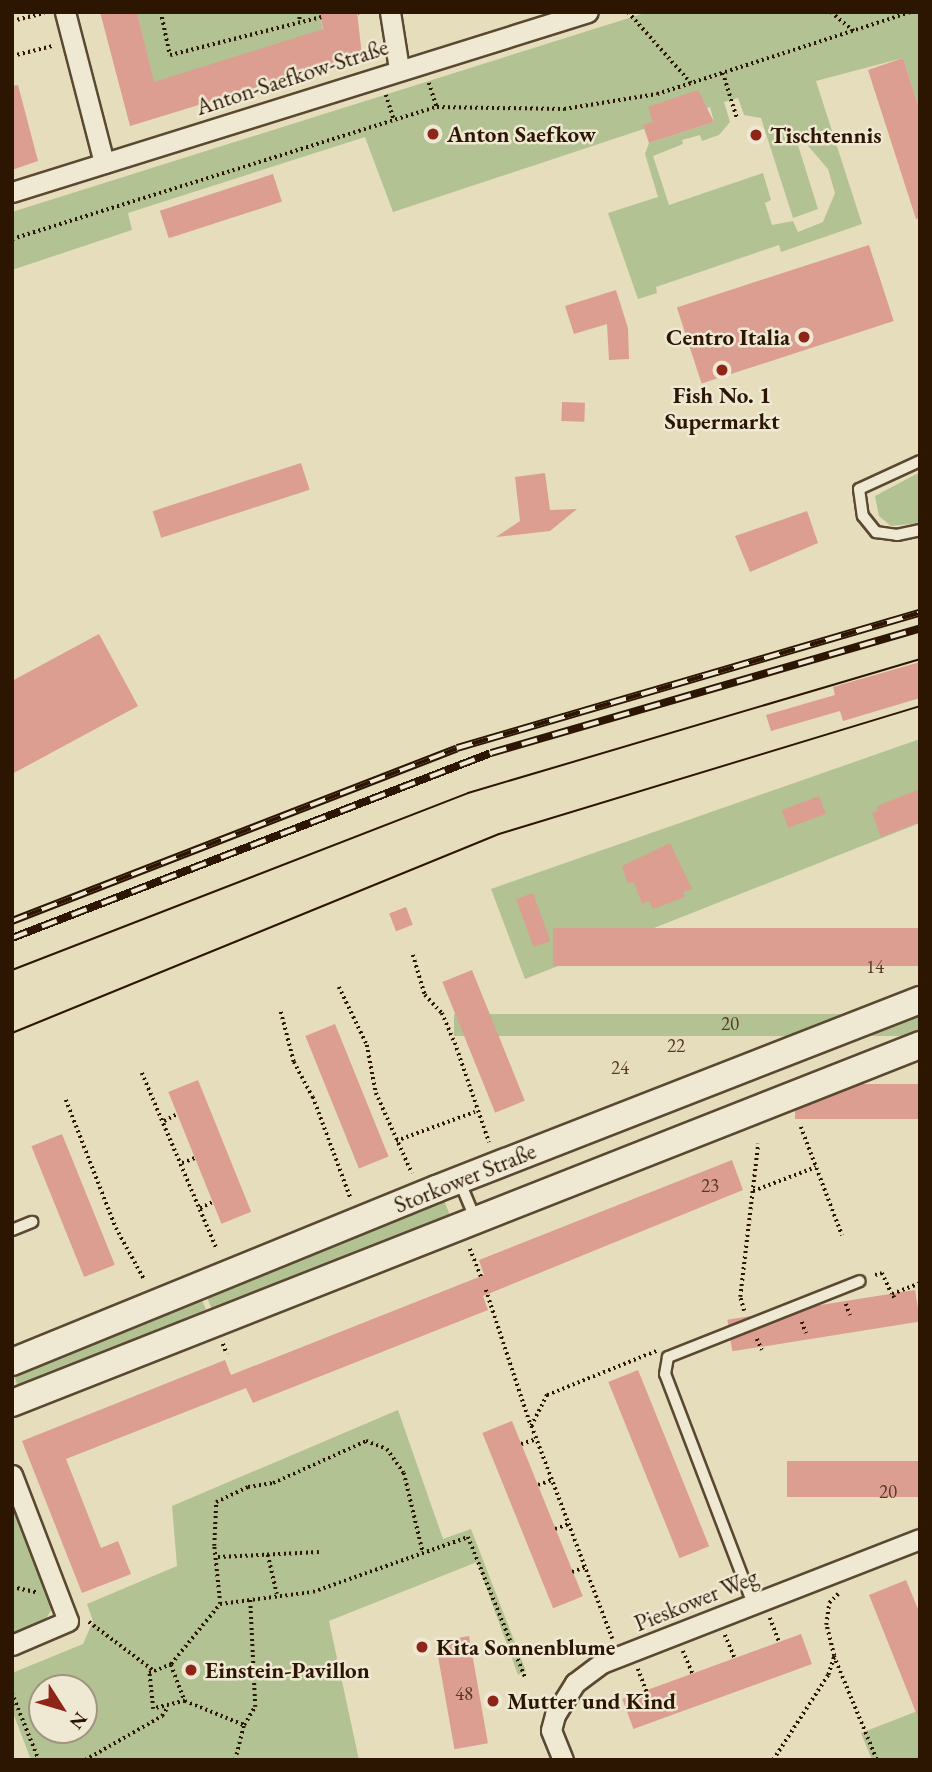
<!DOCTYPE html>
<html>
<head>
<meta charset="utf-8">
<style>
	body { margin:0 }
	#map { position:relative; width:932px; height:1772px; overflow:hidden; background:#e6ddbd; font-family:"EB Garamond",serif }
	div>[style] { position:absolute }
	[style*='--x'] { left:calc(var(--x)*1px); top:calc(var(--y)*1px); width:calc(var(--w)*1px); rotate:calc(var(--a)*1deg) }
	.green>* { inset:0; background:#b3c293; transform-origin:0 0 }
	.building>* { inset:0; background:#db9e91; transform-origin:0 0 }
	.path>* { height:3.5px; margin-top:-1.75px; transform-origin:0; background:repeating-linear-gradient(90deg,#2c1602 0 2px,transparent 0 5.5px) }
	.roads { filter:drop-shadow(2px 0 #5a4831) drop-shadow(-2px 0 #5a4831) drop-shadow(0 2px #5a4831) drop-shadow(0 -2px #5a4831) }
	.lane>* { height:10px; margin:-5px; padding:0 5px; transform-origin:5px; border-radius:5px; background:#efe9d4 }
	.street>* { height:19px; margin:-9.5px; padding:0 9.5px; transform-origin:9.5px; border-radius:9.5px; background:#efe9d4 }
	.secondary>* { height:26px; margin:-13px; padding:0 13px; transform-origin:13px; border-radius:13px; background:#efe9d4 }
	.tram>* { height:2px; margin:-1px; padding:0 1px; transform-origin:1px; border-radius:1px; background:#2c1602 }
	.rail>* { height:8px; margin-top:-4px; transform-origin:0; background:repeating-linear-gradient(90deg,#efe9d4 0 16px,#2c1602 0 32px); box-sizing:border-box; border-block:2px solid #2c1602 }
	.dots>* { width:19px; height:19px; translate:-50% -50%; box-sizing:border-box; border:4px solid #efe9d4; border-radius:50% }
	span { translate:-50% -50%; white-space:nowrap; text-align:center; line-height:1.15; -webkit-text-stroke:5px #efe9d4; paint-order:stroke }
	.number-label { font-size:19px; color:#583826 }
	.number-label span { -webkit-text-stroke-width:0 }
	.street-label { font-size:23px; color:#2c1602 }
	.poi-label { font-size:23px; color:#2c1602; font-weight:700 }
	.left { translate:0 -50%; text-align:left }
	.right { translate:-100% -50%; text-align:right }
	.frame { position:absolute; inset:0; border:14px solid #2c1602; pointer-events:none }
	.north { position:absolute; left:28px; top:1674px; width:70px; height:70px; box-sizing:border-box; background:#efe9d4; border:2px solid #a19580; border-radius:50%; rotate:127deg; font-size:19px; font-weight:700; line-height:28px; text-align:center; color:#2c1602 }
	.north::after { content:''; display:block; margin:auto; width:24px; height:32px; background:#8f2418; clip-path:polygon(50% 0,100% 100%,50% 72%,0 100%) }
</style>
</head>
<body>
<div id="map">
	<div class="green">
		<i style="clip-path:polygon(137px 12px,320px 12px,323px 33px,154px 86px)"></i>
		<i style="clip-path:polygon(evenodd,648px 12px,920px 12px,920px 111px,903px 58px,816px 81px,862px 224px,781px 252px,779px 245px,656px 287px,657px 293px,638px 299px,608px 213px,658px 197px,645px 154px,649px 143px,714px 122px,710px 107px,393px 212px,365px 137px,128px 213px,132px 230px,12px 270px,12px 212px,648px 12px,738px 98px,744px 115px,761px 118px,793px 218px,818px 209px,797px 142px,803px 140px,828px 169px,835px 193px,823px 222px,798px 232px,793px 221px,772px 225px,765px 203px,771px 200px,763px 173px,669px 205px,653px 156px,683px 144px,682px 140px,700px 135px,702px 141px,719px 135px,730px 122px,724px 102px,738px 98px)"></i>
		<i style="clip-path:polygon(920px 472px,920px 523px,891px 526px,879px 516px,875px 496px)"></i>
		<i style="clip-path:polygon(920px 739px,920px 823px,525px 979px,491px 889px)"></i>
		<i style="left:920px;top:1014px;width:22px;height:466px;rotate:90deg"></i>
		<i style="left:444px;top:1200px;width:25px;height:256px;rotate:69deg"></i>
		<i style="left:201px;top:1297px;width:25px;height:203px;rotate:69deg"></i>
		<i style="clip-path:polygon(evenodd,398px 1410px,443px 1539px,471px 1529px,526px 1671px,518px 1675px,477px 1562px,329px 1621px,359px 1760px,31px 1760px,12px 1710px,12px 1673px,83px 1644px,93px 1621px,87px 1604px,177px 1566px,172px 1506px,398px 1410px,42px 1688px,84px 1688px,84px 1730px,42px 1730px,42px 1688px)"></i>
		<i style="clip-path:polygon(12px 1500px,52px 1609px,44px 1622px,12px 1634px)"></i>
		<i style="clip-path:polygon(920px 1710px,920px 1760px,872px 1760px,861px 1733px)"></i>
	</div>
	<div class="building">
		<i style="clip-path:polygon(100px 12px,137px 12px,154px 82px,323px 29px,320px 12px,357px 12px,362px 55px,130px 126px)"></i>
		<i style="clip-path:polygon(903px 58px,920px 111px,920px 218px,916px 219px,868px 70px)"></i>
		<i style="clip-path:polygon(18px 85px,38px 161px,12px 170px,12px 86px)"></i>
		<i style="clip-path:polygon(698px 90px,714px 122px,649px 143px,643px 125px,653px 122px,648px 107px)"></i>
		<i style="left:273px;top:174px;width:29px;height:119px;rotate:72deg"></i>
		<i style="left:869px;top:245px;width:80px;height:202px;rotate:72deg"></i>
		<i style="clip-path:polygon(616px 290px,628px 328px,629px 359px,609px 360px,607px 324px,574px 334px,565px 306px)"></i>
		<i style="left:562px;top:402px;width:23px;height:19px;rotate:2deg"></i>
		<i style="left:301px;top:463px;width:28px;height:156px;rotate:72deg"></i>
		<i style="clip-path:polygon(545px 473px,550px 510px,577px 509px,550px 531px,496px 537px,520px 521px,515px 477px)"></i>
		<i style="clip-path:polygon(807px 511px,818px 543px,750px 572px,735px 536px)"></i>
		<i style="clip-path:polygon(99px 634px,138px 706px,12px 774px,12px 681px)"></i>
		<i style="clip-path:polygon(920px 662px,920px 698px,843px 721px,840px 711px,771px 731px,766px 715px,835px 695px,833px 687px)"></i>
		<i style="clip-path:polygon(920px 789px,920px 822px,881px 837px,872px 813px,878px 811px,877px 806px)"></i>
		<i style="left:819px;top:796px;width:19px;height:40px;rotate:69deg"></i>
		<i style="clip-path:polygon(670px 843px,692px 889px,683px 892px,685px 897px,653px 909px,649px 901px,642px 904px,634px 882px,628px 884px,622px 866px)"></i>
		<i style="left:533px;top:893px;width:51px;height:18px;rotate:70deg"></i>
		<i style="left:406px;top:907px;width:19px;height:18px;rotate:69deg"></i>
		<i style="left:920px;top:928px;width:38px;height:367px;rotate:90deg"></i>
		<i style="left:472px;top:970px;width:141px;height:32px;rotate:68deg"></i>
		<i style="left:335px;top:1024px;width:143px;height:32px;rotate:68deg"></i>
		<i style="left:198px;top:1080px;width:142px;height:32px;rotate:68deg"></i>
		<i style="left:920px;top:1084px;width:35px;height:125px;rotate:90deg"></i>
		<i style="left:62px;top:1134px;width:141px;height:33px;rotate:68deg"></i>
		<i style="clip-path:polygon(732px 1160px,743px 1190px,483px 1296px,488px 1310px,253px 1403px,246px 1388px,66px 1459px,101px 1548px,118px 1541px,131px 1574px,82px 1593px,22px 1441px,225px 1360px,231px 1375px,484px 1275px,479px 1260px)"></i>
		<i style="left:915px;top:1290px;width:32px;height:190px;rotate:81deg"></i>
		<i style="left:638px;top:1370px;width:190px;height:32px;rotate:68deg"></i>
		<i style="left:512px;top:1421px;width:189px;height:32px;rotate:68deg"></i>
		<i style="left:920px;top:1461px;width:36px;height:133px;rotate:90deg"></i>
		<i style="clip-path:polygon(906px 1580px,920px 1614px,919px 1720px,869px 1595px)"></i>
		<i style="left:801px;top:1634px;width:32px;height:190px;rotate:70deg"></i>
		<i style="left:469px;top:1636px;width:109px;height:34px;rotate:80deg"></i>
	</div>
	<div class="path">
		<i style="--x:161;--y:12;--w:44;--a:78.2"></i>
		<i style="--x:170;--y:55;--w:156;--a:-14.1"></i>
		<i style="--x:299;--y:12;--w:8;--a:83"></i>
		<i style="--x:628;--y:12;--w:95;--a:48.4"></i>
		<i style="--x:831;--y:12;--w:30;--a:40"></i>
		<i style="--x:357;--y:13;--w:2;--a:-27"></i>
		<i style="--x:12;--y:21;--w:33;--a:-14"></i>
		<i style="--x:12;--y:56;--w:41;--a:-14"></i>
		<i style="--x:723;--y:73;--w:47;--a:72.7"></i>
		<i style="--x:429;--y:83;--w:25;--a:72"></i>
		<i style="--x:386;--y:95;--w:26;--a:72"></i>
		<i style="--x:12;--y:239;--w:445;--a:-17.3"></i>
		<i style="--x:437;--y:107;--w:127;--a:0.9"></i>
		<i style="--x:564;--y:109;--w:94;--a:-9.2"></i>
		<i style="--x:657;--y:94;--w:267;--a:-17.9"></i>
		<i style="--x:413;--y:955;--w:42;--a:73.3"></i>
		<i style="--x:425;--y:995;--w:25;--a:47"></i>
		<i style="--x:442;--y:1013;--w:33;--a:67"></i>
		<i style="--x:455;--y:1043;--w:105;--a:71"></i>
		<i style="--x:339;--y:987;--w:64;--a:64.2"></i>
		<i style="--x:367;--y:1045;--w:49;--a:79.4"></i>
		<i style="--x:376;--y:1093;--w:88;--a:65.8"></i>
		<i style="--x:281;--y:1012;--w:52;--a:75.4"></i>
		<i style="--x:294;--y:1062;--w:40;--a:62"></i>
		<i style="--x:313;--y:1097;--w:109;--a:69.6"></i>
		<i style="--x:142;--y:1073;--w:192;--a:67"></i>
		<i style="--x:66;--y:1100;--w:137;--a:68.7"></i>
		<i style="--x:116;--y:1228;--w:58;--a:61.2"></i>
		<i style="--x:164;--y:1121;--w:15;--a:-28"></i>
		<i style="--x:801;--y:1127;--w:116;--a:69.2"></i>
		<i style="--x:396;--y:1141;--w:84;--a:-20.2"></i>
		<i style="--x:182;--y:1163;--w:14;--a:-21"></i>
		<i style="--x:753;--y:1191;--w:67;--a:-20.9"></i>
		<i style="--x:200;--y:1208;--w:14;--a:-25"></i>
		<i style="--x:470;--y:1249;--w:32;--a:68"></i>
		<i style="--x:875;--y:1275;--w:7;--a:-16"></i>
		<i style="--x:882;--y:1273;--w:23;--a:65"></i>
		<i style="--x:486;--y:1290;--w:143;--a:71.7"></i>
		<i style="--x:894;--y:1298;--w:4;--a:-117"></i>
		<i style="--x:892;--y:1294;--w:30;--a:-21"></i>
		<i style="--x:846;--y:1304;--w:12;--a:70"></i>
		<i style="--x:744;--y:1311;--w:15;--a:-106"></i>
		<i style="--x:740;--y:1297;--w:154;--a:-83.3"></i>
		<i style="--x:802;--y:1322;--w:12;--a:70"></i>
		<i style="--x:757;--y:1339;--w:12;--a:66"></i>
		<i style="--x:223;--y:1344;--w:11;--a:68"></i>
		<i style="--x:12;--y:1438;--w:1;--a:45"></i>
		<i style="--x:521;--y:1444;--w:16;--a:-18"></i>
		<i style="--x:538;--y:1485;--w:15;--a:-20"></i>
		<i style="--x:555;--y:1529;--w:15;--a:-20"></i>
		<i style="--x:268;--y:1555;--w:40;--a:77"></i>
		<i style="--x:218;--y:1557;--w:101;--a:-2.8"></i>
		<i style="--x:572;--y:1572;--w:15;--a:-20"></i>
		<i style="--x:12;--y:1587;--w:25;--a:12"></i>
		<i style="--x:220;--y:1604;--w:58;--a:-95.9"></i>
		<i style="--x:214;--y:1546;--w:44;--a:-87.4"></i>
		<i style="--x:216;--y:1502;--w:35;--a:-25"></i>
		<i style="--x:248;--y:1487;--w:25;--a:-9"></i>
		<i style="--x:273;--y:1483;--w:102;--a:-24.3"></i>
		<i style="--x:366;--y:1441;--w:22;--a:21"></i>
		<i style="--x:387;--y:1449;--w:29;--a:55"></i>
		<i style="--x:404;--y:1473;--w:82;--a:76.6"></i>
		<i style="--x:770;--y:1618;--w:26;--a:69"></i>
		<i style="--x:89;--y:1622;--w:81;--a:37"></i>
		<i style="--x:725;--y:1635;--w:26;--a:67"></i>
		<i style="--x:612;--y:1639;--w:228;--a:-110.8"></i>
		<i style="--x:531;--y:1426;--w:35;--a:-63"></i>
		<i style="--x:547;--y:1395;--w:118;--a:-22"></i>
		<i style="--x:683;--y:1651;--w:26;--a:67"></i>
		<i style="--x:834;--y:1656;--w:113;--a:67.5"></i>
		<i style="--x:171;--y:1665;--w:39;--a:69"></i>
		<i style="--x:185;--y:1701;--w:64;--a:22.1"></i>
		<i style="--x:638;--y:1669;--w:26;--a:69"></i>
		<i style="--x:12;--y:1693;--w:72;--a:68.1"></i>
		<i style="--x:185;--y:1701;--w:33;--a:166"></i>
		<i style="--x:153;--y:1709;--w:36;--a:-96"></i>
		<i style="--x:149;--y:1673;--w:24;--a:-22"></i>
		<i style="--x:171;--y:1664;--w:77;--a:-50.8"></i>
		<i style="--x:220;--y:1604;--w:94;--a:-7.4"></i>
		<i style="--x:313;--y:1592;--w:164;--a:-19.5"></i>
		<i style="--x:468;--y:1537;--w:151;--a:67.8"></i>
		<i style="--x:85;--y:1760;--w:89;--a:-29.7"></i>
		<i style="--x:162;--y:1716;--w:9;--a:-58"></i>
		<i style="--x:235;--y:1760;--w:36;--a:-76"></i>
		<i style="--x:244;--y:1725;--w:21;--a:-59"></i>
		<i style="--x:255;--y:1707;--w:107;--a:-92.7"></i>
		<i style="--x:773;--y:1760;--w:101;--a:-57.1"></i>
		<i style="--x:828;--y:1675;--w:20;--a:-72"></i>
		<i style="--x:834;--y:1656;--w:32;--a:-104"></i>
		<i style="--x:826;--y:1625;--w:22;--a:-82"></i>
		<i style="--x:829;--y:1603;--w:13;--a:-45"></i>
	</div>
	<div class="roads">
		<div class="lane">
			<i style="--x:920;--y:461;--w:67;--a:155.3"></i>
			<i style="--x:859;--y:489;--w:27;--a:82"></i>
			<i style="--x:863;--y:516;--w:21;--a:51"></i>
			<i style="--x:876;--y:532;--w:21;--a:8"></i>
			<i style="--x:897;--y:535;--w:24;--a:-12"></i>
			<i style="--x:459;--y:1180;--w:41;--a:67.2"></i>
			<i style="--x:12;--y:1230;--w:22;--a:-22"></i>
			<i style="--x:753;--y:1604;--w:246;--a:-110.9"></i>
			<i style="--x:665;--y:1374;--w:17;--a:-80"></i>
			<i style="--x:668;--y:1357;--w:206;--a:-21.6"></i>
		</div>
		<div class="street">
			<i style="--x:65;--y:12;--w:156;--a:75.5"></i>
			<i style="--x:390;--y:12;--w:58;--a:81"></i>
			<i style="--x:12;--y:192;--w:603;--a:-17.35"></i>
			<i style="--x:12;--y:1475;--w:156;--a:69"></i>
			<i style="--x:68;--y:1621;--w:61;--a:156.8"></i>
			<i style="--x:563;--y:1760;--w:32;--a:-112"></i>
			<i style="--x:551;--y:1730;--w:16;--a:-75"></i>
			<i style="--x:555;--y:1715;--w:38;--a:-58"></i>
			<i style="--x:575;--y:1683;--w:34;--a:-37"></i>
			<i style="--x:602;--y:1663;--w:341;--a:-21.3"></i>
		</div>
		<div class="secondary">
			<i style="--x:12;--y:1362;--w:458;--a:-22.2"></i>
			<i style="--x:436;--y:1189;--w:520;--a:-21.33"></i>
			<i style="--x:12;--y:1403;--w:976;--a:-21.52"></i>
		</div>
	</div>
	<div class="tram">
		<i style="--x:12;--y:970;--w:489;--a:-21.2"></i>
		<i style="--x:468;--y:793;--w:471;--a:-16.5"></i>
		<i style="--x:12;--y:1033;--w:526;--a:-22.23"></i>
		<i style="--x:499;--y:834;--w:440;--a:-16.9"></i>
	</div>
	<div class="rail">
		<i style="--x:12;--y:921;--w:477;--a:-21.2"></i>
		<i style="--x:457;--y:748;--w:482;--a:-16.3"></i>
		<i style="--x:12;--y:938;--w:513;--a:-21.12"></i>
		<i style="--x:491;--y:753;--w:447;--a:-16.2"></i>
	</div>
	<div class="dots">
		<i style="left:433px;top:134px;background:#8f2418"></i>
		<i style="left:756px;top:135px;background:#8f2418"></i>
		<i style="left:804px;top:337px;background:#8f2418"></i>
		<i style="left:722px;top:370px;background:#8f2418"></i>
		<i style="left:422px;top:1647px;background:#8f2418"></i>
		<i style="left:191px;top:1670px;background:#8f2418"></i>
		<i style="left:493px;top:1701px;background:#8f2418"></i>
	</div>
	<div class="number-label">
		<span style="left:875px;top:967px">14</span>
		<span style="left:730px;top:1024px">20</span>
		<span style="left:676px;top:1046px">22</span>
		<span style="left:620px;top:1068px">24</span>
		<span style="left:710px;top:1186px">23</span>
		<span style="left:888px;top:1492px">20</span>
		<span style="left:464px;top:1694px">48</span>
	</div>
	<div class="street-label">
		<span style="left:292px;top:77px;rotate:-18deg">Anton-Saefkow-Straße</span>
		<span style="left:465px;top:1178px;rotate:-22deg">Storkower Straße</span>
		<span style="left:696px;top:1600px;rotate:-22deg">Pieskower Weg</span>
	</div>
	<div class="poi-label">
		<span class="left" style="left:447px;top:134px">Anton Saefkow</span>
		<span class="left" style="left:770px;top:135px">Tischtennis</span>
		<span class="right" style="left:790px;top:337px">Centro Italia</span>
		<span style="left:722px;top:408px">Fish No. 1<br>Supermarkt</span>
		<span class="left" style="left:436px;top:1647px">Kita Sonnenblume</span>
		<span class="left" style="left:205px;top:1670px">Einstein-Pavillon</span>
		<span class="left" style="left:507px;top:1701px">Mutter und Kind</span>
	</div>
	<div class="frame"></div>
	<div class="north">N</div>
</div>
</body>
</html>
